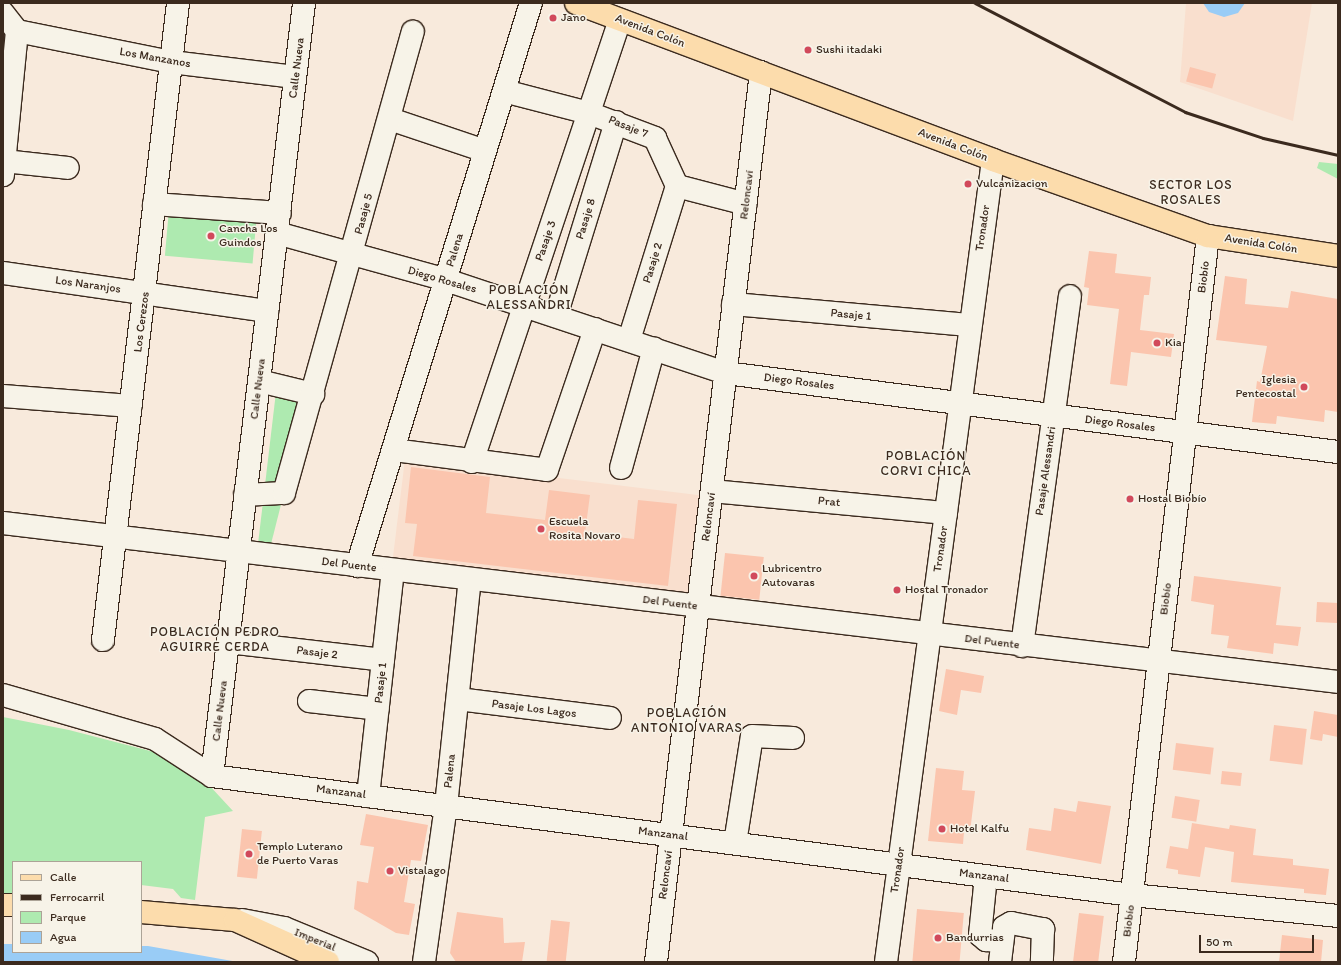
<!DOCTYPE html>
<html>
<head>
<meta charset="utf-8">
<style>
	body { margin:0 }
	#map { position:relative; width:1341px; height:965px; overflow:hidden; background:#f8eadc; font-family:Itim,sans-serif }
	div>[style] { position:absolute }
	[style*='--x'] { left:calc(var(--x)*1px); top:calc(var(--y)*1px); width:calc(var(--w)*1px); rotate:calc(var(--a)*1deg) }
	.built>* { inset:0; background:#f9dfce; transform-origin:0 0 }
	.green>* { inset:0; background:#aeeab0; transform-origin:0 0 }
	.water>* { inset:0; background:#99ccf6 }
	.building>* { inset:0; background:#fbc5ae; transform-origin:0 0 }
	.roads { filter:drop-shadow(1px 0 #3b2a1e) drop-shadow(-1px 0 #3b2a1e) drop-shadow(0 1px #3b2a1e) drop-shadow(0 -1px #3b2a1e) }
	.minor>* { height:22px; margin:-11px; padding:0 11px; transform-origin:11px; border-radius:11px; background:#f7f3e8 }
	.major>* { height:22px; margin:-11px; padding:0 11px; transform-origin:11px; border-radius:11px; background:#fcdcac }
	.rail>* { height:3px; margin:-1.5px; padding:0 1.5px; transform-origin:1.5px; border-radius:1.5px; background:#3b2a1e }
	.dots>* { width:11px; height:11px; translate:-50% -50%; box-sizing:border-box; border:2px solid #f7f3e8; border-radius:50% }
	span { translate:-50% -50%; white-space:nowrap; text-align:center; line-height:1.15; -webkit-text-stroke:3px #f7f3e8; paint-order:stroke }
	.poi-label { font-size:12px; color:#3b2a1e }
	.left { translate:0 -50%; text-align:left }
	.right { translate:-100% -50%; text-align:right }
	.street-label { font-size:12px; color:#3b2a1e }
	.neighbourhood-label { font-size:13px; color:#3b2a1e; letter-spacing:1px }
	.frame { position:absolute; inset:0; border:4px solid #3b2a1e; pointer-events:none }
	.legend { position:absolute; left:12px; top:861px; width:130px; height:92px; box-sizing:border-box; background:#f7f3e8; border:1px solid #aca397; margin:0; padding:5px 7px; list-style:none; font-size:12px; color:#3b2a1e }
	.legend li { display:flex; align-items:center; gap:8px; height:20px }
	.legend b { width:20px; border:1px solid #aca397 }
	.scale { position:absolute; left:1199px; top:935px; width:115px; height:18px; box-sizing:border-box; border:2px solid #3b2a1e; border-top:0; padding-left:5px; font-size:12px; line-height:14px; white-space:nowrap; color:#3b2a1e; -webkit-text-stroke:3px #f7f3e8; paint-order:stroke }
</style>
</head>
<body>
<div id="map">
	<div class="built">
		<i style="clip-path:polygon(1186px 3px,1312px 3px,1293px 121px,1180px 82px)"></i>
		<i style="left:405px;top:459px;width:301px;height:111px;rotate:7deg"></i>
	</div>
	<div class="green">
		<i style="clip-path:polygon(1319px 162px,1338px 164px,1338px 179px,1317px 168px)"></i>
		<i style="left:169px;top:209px;width:88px;height:47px;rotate:5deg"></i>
		<i style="clip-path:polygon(276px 392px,307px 402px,271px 544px,258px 544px)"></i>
		<i style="clip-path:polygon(3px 717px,69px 730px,158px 753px,208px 784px,233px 811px,205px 817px,195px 900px,181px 898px,173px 889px,141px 885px,141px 862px,13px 862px,13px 894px,3px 894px)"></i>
	</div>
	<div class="water">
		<i style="clip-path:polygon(1203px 3px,1245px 3px,1238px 13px,1224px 17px,1209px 12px)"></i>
		<i style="clip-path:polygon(3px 944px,13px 944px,13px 952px,141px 952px,141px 946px,148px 946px,238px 962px,3px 962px)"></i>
	</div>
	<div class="building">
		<i style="left:1190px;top:67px;width:27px;height:15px;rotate:15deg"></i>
		<i style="clip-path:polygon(1089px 251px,1117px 254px,1115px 273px,1151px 277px,1149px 295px,1144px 295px,1140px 330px,1174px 334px,1171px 357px,1131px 352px,1127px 386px,1110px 384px,1119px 309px,1087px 305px,1089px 288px,1084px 287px)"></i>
		<i style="clip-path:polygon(1225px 276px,1247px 279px,1245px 304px,1288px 308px,1291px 291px,1338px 299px,1338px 412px,1325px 410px,1324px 422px,1277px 416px,1276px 424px,1252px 422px,1257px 381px,1260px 382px,1267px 346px,1216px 340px)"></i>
		<i style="clip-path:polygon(411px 467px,490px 477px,486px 513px,545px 520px,549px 490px,590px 495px,585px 533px,634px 539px,638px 500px,677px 504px,668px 586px,413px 556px,417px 524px,405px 523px)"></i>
		<i style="left:725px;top:553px;width:39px;height:43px;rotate:6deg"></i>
		<i style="clip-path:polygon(1194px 576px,1281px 587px,1276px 625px,1301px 627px,1298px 646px,1274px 643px,1273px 654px,1227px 648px,1229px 636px,1211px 634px,1214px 605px,1191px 601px)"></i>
		<i style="left:1317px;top:602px;width:21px;height:20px;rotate:3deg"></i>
		<i style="clip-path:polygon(946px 669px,984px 676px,981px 693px,961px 690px,957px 715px,939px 711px)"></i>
		<i style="clip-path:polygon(1314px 711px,1338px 715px,1338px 737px,1323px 734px,1322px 741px,1310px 739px)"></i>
		<i style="left:1274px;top:725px;width:33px;height:36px;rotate:7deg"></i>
		<i style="left:1176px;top:743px;width:38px;height:27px;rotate:7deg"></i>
		<i style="clip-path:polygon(936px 768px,964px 771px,962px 790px,975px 791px,970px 832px,964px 832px,963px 844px,928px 841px)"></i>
		<i style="left:1222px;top:771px;width:20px;height:13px;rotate:6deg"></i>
		<i style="left:1175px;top:796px;width:25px;height:22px;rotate:9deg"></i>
		<i style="clip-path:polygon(1078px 801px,1111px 806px,1101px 864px,1026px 850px,1029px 828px,1051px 831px,1054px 808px,1076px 812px)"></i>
		<i style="clip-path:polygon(366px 814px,428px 825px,421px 861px,411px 860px,404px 902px,415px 904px,409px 935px,396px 933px,354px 909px,357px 881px,368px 883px,374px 847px,360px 845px)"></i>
		<i style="clip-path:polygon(1192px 823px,1229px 829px,1230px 825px,1256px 829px,1253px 855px,1293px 859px,1293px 865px,1329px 869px,1326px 895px,1304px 893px,1304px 889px,1231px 882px,1234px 852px,1205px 847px,1200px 877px,1178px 874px,1178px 870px,1166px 868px,1170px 846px,1188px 849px)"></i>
		<i style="left:242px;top:829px;width:20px;height:48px;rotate:6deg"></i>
		<i style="left:917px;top:909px;width:47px;height:53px;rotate:5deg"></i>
		<i style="clip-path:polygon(457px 912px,503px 918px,504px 943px,525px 942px,522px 962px,456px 962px,450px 953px)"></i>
		<i style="left:1079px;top:913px;width:25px;height:49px;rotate:7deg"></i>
		<i style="left:551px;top:920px;width:19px;height:42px;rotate:6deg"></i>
		<i style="clip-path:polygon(1282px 935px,1323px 940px,1321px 962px,1279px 962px)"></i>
	</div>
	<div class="roads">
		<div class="minor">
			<i style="--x:3;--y:13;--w:23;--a:52"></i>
			<i style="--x:17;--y:31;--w:145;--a:95.6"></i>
			<i style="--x:17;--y:31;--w:157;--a:11.4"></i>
			<i style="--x:171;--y:62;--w:125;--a:6.9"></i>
			<i style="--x:504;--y:91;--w:88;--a:14.5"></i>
			<i style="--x:589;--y:113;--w:71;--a:20.7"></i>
			<i style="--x:655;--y:138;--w:53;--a:65.4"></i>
			<i style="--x:677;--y:186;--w:71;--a:14.6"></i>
			<i style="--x:390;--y:119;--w:100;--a:18.6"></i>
			<i style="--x:4;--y:161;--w:64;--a:6.2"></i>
			<i style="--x:154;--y:204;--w:126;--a:4.1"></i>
			<i style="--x:277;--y:233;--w:175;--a:15.5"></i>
			<i style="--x:446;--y:280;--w:295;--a:18.4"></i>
			<i style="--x:726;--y:373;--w:617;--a:7.36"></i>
			<i style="--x:3;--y:273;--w:267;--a:8.2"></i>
			<i style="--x:733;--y:304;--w:237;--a:5.1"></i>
			<i style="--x:556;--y:316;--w:203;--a:-72.8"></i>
			<i style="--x:629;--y:340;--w:161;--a:-72.7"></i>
			<i style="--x:259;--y:381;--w:56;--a:13.5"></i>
			<i style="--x:3;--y:396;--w:128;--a:4.5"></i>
			<i style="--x:394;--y:450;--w:154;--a:7.4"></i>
			<i style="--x:547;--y:470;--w:149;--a:-71.2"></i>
			<i style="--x:472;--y:462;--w:466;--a:-71.5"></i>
			<i style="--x:621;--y:468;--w:124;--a:-74.6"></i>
			<i style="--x:712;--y:491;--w:235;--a:5.4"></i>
			<i style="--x:245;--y:495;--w:39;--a:-3"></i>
			<i style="--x:284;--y:493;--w:479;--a:-74.4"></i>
			<i style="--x:3;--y:523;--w:1344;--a:6.79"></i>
			<i style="--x:357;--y:566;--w:589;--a:-72.83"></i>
			<i style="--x:103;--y:640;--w:641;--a:-83.28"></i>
			<i style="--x:228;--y:642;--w:156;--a:6.6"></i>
			<i style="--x:1022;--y:646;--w:353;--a:-82.2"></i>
			<i style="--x:3;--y:695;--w:158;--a:16.1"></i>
			<i style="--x:155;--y:739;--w:68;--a:33"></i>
			<i style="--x:212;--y:776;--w:928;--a:7.37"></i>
			<i style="--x:1132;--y:895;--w:207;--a:5.8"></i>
			<i style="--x:458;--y:699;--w:153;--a:7.1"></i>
			<i style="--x:309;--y:701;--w:69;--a:6.6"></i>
			<i style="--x:212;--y:776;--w:778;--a:-83.21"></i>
			<i style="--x:368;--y:796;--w:227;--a:-83.7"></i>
			<i style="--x:735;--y:843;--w:108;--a:-81"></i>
			<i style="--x:752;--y:736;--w:41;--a:2.8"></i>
			<i style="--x:986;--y:876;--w:59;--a:95.8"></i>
			<i style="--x:980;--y:935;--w:8;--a:40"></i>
			<i style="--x:986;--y:940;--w:16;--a:4"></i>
			<i style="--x:242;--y:920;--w:43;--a:10.8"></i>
			<i style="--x:284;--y:928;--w:90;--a:22.3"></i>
			<i style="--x:424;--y:962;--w:158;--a:-82"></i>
			<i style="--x:446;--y:806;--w:228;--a:-84"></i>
			<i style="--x:656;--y:962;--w:896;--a:-83.27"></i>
			<i style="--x:886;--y:962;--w:809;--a:-82.4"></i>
			<i style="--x:1000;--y:962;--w:35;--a:-83"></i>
			<i style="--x:1004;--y:927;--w:8;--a:-30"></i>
			<i style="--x:1011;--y:923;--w:33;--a:11"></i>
			<i style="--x:1043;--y:929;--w:33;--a:92"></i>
			<i style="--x:1124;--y:962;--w:731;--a:-83.4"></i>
		</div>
		<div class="major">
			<i style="--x:576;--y:3;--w:446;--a:20.6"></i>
			<i style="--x:993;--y:160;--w:228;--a:19.5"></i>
			<i style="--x:1208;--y:236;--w:132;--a:8.7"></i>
			<i style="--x:3;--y:905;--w:10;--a:0"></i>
			<i style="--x:141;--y:912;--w:94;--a:4.9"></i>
			<i style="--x:235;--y:920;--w:102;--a:24.3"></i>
		</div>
	</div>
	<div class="rail">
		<i style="--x:975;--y:3;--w:237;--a:27.4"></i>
		<i style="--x:1185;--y:112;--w:82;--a:18.4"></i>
		<i style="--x:1263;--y:138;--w:77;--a:12.8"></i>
	</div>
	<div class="dots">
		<i style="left:553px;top:18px;background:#d1495b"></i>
		<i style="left:808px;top:50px;background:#d1495b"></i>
		<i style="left:968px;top:184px;background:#d1495b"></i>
		<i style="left:211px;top:236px;background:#d1495b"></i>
		<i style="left:1157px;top:343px;background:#d1495b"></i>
		<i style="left:1304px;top:387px;background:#d1495b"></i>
		<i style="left:1130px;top:499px;background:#d1495b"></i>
		<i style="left:541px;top:529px;background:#d1495b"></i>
		<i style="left:754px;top:576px;background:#d1495b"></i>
		<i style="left:897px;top:590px;background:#d1495b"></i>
		<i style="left:942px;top:829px;background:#d1495b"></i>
		<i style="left:249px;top:854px;background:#d1495b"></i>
		<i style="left:390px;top:871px;background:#d1495b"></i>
		<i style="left:938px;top:938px;background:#d1495b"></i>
	</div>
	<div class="poi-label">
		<span class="left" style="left:561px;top:18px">Jano</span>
		<span class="left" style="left:816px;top:50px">Sushi itadaki</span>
		<span class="left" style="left:976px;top:184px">Vulcanizacion</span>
		<span class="left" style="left:219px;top:236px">Cancha Los<br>Guindos</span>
		<span class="left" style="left:1165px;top:343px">Kia</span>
		<span class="right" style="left:1296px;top:387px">Iglesia<br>Pentecostal</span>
		<span class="left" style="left:1138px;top:499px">Hostal Biobío</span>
		<span class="left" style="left:549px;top:529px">Escuela<br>Rosita Novaro</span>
		<span class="left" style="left:762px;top:576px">Lubricentro<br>Autovaras</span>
		<span class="left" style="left:905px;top:590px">Hostal Tronador</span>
		<span class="left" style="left:950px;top:829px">Hotel Kalfu</span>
		<span class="left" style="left:257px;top:854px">Templo Luterano<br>de Puerto Varas</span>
		<span class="left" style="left:398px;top:871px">Vistalago</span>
		<span class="left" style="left:946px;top:938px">Bandurrias</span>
	</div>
	<div class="street-label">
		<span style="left:650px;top:31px;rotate:21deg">Avenida Colón</span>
		<span style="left:155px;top:58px;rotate:10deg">Los Manzanos</span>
		<span style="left:297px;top:68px;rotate:-83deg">Calle Nueva</span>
		<span style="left:628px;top:127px;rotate:22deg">Pasaje 7</span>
		<span style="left:953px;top:145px;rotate:21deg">Avenida Colón</span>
		<span style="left:747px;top:195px;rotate:-83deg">Reloncaví</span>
		<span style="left:364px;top:214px;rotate:-75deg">Pasaje 5</span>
		<span style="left:586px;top:219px;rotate:-73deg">Pasaje 8</span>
		<span style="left:983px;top:228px;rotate:-82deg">Tronador</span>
		<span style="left:546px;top:241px;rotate:-71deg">Pasaje 3</span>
		<span style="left:1261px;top:244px;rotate:9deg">Avenida Colón</span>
		<span style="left:455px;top:250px;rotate:-73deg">Palena</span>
		<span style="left:653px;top:263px;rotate:-73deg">Pasaje 2</span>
		<span style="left:1204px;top:277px;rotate:-83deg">Biobío</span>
		<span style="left:442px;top:280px;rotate:16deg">Diego Rosales</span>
		<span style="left:88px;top:285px;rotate:8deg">Los Naranjos</span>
		<span style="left:851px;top:315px;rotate:5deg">Pasaje 1</span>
		<span style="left:142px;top:322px;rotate:-83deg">Los Cerezos</span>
		<span style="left:799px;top:382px;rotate:7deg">Diego Rosales</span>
		<span style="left:258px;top:389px;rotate:-83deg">Calle Nueva</span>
		<span style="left:1120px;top:424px;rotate:7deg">Diego Rosales</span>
		<span style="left:1046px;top:471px;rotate:-82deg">Pasaje Alessandri</span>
		<span style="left:829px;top:502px;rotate:5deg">Prat</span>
		<span style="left:709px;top:517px;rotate:-83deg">Reloncaví</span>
		<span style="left:941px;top:549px;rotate:-82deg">Tronador</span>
		<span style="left:349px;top:565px;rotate:7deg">Del Puente</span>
		<span style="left:1166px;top:599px;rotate:-83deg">Biobío</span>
		<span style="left:670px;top:603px;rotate:7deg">Del Puente</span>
		<span style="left:992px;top:642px;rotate:7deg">Del Puente</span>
		<span style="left:317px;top:653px;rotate:7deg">Pasaje 2</span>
		<span style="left:381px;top:683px;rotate:-84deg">Pasaje 1</span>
		<span style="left:534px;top:709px;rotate:7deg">Pasaje Los Lagos</span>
		<span style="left:220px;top:711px;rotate:-83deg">Calle Nueva</span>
		<span style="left:450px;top:771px;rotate:-84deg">Palena</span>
		<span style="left:341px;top:792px;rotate:7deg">Manzanal</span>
		<span style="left:663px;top:834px;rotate:7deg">Manzanal</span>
		<span style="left:898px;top:870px;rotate:-82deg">Tronador</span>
		<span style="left:666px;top:875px;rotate:-83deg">Reloncaví</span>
		<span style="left:984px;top:876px;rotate:7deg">Manzanal</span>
		<span style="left:1129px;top:921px;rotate:-83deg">Biobío</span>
		<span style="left:315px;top:940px;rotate:22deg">Imperial</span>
	</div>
	<div class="neighbourhood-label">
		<span style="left:1191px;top:193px">SECTOR LOS<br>ROSALES</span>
		<span style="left:529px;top:298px">POBLACIÓN<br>ALESSANDRI</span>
		<span style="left:926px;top:464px">POBLACIÓN<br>CORVI CHICA</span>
		<span style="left:215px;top:640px">POBLACIÓN PEDRO<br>AGUIRRE CERDA</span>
		<span style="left:687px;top:721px">POBLACIÓN<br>ANTONIO VARAS</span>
	</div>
	<div class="frame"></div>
	<ul class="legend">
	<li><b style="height:5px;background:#fcdcac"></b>Calle</li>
	<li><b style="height:5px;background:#3b2a1e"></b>Ferrocarril</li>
	<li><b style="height:11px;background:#aeeab0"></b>Parque</li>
	<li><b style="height:11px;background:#99ccf6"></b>Agua</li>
	</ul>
	<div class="scale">50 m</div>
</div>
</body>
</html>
